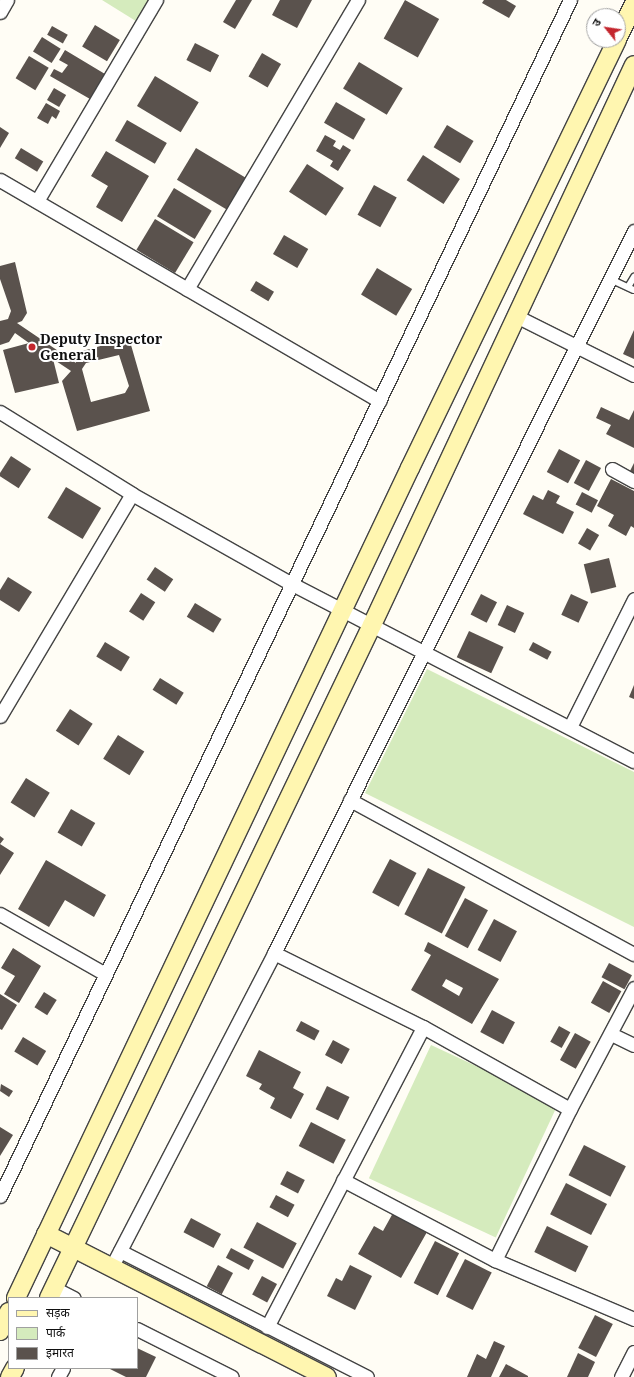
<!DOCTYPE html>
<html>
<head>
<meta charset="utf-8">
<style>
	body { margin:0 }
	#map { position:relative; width:634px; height:1377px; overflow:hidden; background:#fffdf5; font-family:"Noto Serif","Noto Sans Devanagari",serif }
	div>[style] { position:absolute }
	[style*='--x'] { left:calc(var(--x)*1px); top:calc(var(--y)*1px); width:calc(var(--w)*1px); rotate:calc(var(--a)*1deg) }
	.green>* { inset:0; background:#d5ebbd; transform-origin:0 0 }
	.building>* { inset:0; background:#5a524d; transform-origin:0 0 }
	.roads { filter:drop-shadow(1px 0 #444) drop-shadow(-1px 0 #444) drop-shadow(0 1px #444) drop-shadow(0 -1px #444) }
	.lane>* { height:6px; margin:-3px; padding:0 3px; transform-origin:3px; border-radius:3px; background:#fff }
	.street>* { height:13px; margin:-6.5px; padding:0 6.5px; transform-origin:6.5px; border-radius:6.5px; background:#fff }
	.secondary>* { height:18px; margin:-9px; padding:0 9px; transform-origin:9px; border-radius:9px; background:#fff6b0 }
	.dots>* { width:11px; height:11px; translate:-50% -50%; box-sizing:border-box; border:2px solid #fff; border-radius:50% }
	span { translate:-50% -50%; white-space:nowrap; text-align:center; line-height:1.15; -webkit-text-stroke:4px #fff; paint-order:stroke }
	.poi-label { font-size:14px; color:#111; font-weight:700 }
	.left { translate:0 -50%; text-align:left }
	.legend { position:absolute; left:8px; top:1297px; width:130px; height:72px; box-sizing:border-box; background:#fff; border:1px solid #a0a0a0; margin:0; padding:5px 7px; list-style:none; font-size:12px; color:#111 }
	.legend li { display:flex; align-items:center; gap:8px; height:20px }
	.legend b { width:20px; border:1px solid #a0a0a0 }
	.north { position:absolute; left:586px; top:8px; width:40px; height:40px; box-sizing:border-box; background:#fff; border:1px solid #a0a0a0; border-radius:50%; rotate:300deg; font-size:11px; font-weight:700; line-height:16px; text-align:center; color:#111 }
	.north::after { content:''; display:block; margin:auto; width:14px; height:18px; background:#c4262e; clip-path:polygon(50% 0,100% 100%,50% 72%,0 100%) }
</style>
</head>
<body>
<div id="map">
	<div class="green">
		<i style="clip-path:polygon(102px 0,153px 0,139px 23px)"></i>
		<i style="clip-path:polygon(427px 669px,634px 772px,634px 927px,365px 793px)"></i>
		<i style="left:431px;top:1045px;width:140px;height:147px;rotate:25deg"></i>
	</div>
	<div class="building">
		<i style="clip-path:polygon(236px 0,252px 0,235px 29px,223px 22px)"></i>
		<i style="clip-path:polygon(280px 0,312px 0,297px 28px,272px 15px)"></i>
		<i style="left:405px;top:0;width:39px;height:44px;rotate:29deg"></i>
		<i style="clip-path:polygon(484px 0,506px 0,516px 6px,509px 18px,482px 3px)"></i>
		<i style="left:95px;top:25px;width:29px;height:25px;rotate:31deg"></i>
		<i style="left:52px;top:26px;width:18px;height:10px;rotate:29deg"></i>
		<i style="left:42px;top:37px;width:22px;height:17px;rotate:32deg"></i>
		<i style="left:195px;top:43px;width:27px;height:19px;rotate:27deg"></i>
		<i style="clip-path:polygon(65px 50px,105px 74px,90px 99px,50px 76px,54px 69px,62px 73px,68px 65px,59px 60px)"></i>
		<i style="left:262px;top:53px;width:22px;height:27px;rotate:30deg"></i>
		<i style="left:29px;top:56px;width:23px;height:26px;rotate:31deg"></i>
		<i style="left:359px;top:62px;width:51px;height:31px;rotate:31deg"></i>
		<i style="left:155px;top:76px;width:51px;height:35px;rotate:31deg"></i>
		<i style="left:54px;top:88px;width:14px;height:14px;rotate:30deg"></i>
		<i style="left:336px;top:102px;width:34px;height:24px;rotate:30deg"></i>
		<i style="clip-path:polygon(46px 103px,60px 111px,56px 119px,52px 116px,48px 124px,37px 118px)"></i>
		<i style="left:127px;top:120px;width:46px;height:24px;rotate:30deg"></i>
		<i style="left:447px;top:125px;width:31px;height:26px;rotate:31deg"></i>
		<i style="clip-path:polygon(0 127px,9px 133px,0 148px)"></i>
		<i style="clip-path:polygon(325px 135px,336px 141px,333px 146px,340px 150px,343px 145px,351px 150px,338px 171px,330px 166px,333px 161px,316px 151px)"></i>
		<i style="left:21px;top:148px;width:26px;height:12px;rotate:31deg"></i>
		<i style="left:196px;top:148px;width:58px;height:37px;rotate:31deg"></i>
		<i style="clip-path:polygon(106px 151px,149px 176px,122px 222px,96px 207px,108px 186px,91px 176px)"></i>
		<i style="left:423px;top:155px;width:44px;height:30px;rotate:33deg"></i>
		<i style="left:307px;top:164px;width:44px;height:33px;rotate:33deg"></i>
		<i style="left:374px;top:185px;width:26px;height:34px;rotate:29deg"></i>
		<i style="left:174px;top:188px;width:44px;height:33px;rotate:31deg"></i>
		<i style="left:155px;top:219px;width:45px;height:36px;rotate:31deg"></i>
		<i style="left:284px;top:235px;width:28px;height:22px;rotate:30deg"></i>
		<i style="clip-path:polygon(evenodd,15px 262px,27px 313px,22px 321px,17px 323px,76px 363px,75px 359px,79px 352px,129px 338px,150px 411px,77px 431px,62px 381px,71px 371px,53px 359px,59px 383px,15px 393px,3px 350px,29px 343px,15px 333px,9px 342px,0 345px,0 321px,8px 319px,11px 311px,0 279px,0 266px,15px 262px,119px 355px,129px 386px,125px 393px,91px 402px,82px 369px,86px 363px,119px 355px)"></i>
		<i style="left:377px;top:268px;width:41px;height:31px;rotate:31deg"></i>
		<i style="left:256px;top:281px;width:21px;height:11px;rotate:31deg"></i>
		<i style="clip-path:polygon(634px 330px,634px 359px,623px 354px)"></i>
		<i style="clip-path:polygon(601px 407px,629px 420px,634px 410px,634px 448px,606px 434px,611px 425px,596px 418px)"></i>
		<i style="left:559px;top:449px;width:24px;height:26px;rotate:28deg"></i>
		<i style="left:11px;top:456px;width:24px;height:23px;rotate:33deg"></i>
		<i style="left:586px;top:460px;width:17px;height:26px;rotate:28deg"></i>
		<i style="clip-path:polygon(634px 463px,634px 476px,629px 473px)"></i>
		<i style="clip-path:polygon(611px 479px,634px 491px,634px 528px,631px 526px,626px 536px,608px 526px,614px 515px,597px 506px)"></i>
		<i style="left:66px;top:487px;width:41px;height:36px;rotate:31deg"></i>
		<i style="clip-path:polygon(548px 490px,560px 496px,556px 503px,574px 512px,563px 534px,523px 514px,533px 495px,543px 500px)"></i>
		<i style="left:582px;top:492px;width:18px;height:14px;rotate:27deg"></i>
		<i style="left:587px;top:528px;width:14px;height:18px;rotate:30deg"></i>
		<i style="left:609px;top:558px;width:30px;height:26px;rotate:76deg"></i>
		<i style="left:155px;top:567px;width:22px;height:15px;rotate:34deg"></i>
		<i style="clip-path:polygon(8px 577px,32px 592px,19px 612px,0 600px,0 590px)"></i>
		<i style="left:141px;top:593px;width:17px;height:22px;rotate:33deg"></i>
		<i style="left:481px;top:594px;width:18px;height:23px;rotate:27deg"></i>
		<i style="left:571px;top:594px;width:19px;height:23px;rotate:25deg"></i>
		<i style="left:195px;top:603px;width:31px;height:16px;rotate:31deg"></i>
		<i style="left:507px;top:605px;width:19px;height:22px;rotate:25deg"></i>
		<i style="left:469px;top:631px;width:38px;height:29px;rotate:25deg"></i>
		<i style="left:105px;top:642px;width:29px;height:17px;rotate:31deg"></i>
		<i style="left:533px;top:642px;width:21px;height:9px;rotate:28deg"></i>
		<i style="left:160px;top:678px;width:28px;height:14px;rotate:32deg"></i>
		<i style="clip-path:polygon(634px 685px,634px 699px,629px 697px)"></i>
		<i style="left:70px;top:709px;width:27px;height:26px;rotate:33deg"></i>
		<i style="left:118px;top:735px;width:31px;height:28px;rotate:32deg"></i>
		<i style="left:26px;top:778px;width:28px;height:29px;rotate:32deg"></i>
		<i style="left:71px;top:809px;width:28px;height:27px;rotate:30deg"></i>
		<i style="clip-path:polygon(0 836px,4px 839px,0 844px,14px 853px,0 875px)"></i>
		<i style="left:390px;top:859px;width:30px;height:38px;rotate:28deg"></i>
		<i style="clip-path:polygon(46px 860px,106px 895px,94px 917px,65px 900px,49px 927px,18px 909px)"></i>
		<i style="left:428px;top:868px;width:42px;height:52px;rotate:27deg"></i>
		<i style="left:465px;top:898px;width:26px;height:43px;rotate:28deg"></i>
		<i style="left:494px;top:919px;width:26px;height:35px;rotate:28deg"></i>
		<i style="clip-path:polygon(evenodd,428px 942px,499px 979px,472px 1024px,411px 990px,431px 955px,424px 951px,428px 942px,446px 979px,463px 988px,459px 996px,442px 986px,446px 979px)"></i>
		<i style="clip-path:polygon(13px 948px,41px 966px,19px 1003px,4px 994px,15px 976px,1px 968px)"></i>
		<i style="left:609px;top:963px;width:26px;height:16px;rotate:28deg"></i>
		<i style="left:603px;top:981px;width:21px;height:25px;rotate:29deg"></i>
		<i style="left:44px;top:992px;width:15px;height:18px;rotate:32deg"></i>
		<i style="clip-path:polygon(0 994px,17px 1005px,2px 1030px,0 1029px)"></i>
		<i style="left:492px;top:1010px;width:26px;height:25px;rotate:28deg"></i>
		<i style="left:301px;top:1021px;width:21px;height:11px;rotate:28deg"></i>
		<i style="left:559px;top:1026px;width:13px;height:18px;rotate:29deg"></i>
		<i style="left:575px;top:1033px;width:18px;height:31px;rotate:29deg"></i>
		<i style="left:23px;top:1037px;width:27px;height:17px;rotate:31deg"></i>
		<i style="left:333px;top:1040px;width:19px;height:17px;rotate:28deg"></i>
		<i style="clip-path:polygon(259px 1050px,301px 1072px,293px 1088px,304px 1094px,291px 1119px,270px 1108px,275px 1098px,259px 1089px,262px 1084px,246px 1076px)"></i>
		<i style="clip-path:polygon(1px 1084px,13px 1091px,9px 1097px,0 1091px)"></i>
		<i style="left:327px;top:1086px;width:25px;height:26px;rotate:26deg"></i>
		<i style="left:311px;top:1122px;width:39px;height:27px;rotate:27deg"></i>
		<i style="clip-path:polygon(0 1127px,13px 1135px,0 1156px)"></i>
		<i style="left:584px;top:1145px;width:47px;height:34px;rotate:27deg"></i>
		<i style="left:287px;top:1171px;width:20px;height:15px;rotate:27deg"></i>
		<i style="left:566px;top:1183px;width:46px;height:35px;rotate:27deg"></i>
		<i style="left:276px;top:1195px;width:21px;height:14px;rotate:28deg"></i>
		<i style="clip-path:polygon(393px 1213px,427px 1232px,401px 1278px,358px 1254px,374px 1226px,383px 1231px)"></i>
		<i style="left:191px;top:1218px;width:34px;height:16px;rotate:28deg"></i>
		<i style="left:257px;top:1222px;width:45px;height:29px;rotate:28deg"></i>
		<i style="left:547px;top:1226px;width:46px;height:29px;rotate:26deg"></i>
		<i style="left:435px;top:1241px;width:27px;height:47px;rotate:27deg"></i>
		<i style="left:231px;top:1248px;width:26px;height:11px;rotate:28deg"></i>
		<i style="left:465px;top:1259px;width:30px;height:42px;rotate:27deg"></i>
		<i style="left:218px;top:1265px;width:17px;height:24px;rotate:28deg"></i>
		<i style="clip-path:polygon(350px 1265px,372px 1276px,355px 1310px,327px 1296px,336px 1278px,342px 1281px)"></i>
		<i style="left:262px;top:1276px;width:17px;height:21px;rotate:28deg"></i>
		<i style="left:595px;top:1315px;width:20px;height:37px;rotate:27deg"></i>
		<i style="clip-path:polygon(494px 1341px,505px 1346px,491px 1377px,467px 1377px,477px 1354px,486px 1359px)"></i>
		<i style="clip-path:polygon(137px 1348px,156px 1357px,146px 1377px,126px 1377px,108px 1368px,137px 1368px)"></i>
		<i style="clip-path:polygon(578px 1353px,595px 1362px,588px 1377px,567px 1377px)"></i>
		<i style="clip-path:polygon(506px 1364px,528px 1376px,528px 1377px,499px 1377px)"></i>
	</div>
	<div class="roads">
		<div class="lane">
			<i style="--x:610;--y:279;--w:26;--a:25"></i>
			<i style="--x:628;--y:287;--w:12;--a:-59"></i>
		</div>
		<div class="street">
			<i style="--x:0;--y:12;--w:14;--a:-60"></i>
			<i style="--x:0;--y:180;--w:439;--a:30.2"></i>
			<i style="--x:37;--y:201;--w:234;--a:-59.4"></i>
			<i style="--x:187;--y:289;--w:336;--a:-59.4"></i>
			<i style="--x:516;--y:316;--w:132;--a:26.6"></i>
			<i style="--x:0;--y:412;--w:155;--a:31.8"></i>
			<i style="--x:132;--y:494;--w:184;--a:29.4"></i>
			<i style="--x:292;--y:584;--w:385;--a:27.4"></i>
			<i style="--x:612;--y:469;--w:25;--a:29"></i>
			<i style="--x:0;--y:716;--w:258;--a:-59.3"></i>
			<i style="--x:570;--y:727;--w:143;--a:-63.4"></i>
			<i style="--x:350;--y:800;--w:323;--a:28.5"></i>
			<i style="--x:0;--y:914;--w:121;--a:29.7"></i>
			<i style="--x:274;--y:953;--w:166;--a:26.4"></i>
			<i style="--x:423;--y:1027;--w:168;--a:29.2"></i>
			<i style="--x:611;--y:1034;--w:25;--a:26"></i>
			<i style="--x:343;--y:1180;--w:172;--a:27.8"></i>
			<i style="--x:495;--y:1260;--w:151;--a:23"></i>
			<i style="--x:0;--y:1196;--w:1325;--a:-64.52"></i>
			<i style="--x:120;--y:1251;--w:277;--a:27"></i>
			<i style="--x:495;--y:1260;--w:169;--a:-63.6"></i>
			<i style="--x:570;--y:1109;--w:137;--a:-62.1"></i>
			<i style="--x:111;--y:1268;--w:355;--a:-62.6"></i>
			<i style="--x:274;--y:953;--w:807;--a:-63.5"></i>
			<i style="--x:54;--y:1288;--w:22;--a:27"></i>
			<i style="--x:267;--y:1327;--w:338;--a:-62.5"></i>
			<i style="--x:137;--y:1329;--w:106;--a:26.8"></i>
			<i style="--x:58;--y:1377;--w:10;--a:-61"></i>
			<i style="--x:621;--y:1377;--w:28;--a:-63"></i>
		</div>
		<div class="secondary">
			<i style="--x:618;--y:37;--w:37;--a:-64"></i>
			<i style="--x:46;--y:1234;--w:315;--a:27"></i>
			<i style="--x:16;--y:1298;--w:919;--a:-64.61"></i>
			<i style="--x:410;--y:468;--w:475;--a:-64.2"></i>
			<i style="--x:49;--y:1298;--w:746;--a:-64.36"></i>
			<i style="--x:372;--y:625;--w:618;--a:-64.93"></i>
			<i style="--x:0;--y:1331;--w:21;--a:-65"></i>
			<i style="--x:10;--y:1377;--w:10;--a:-61"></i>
		</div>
	</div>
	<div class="dots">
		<i style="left:32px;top:347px;background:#c4262e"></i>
	</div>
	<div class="poi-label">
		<span class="left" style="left:40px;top:347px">Deputy Inspector<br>General</span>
	</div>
	<ul class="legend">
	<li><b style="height:5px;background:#fff6b0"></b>सड़क</li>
	<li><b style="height:11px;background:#d5ebbd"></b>पार्क</li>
	<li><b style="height:11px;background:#5a524d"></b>इमारत</li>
	</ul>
	<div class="north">उ</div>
</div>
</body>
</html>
